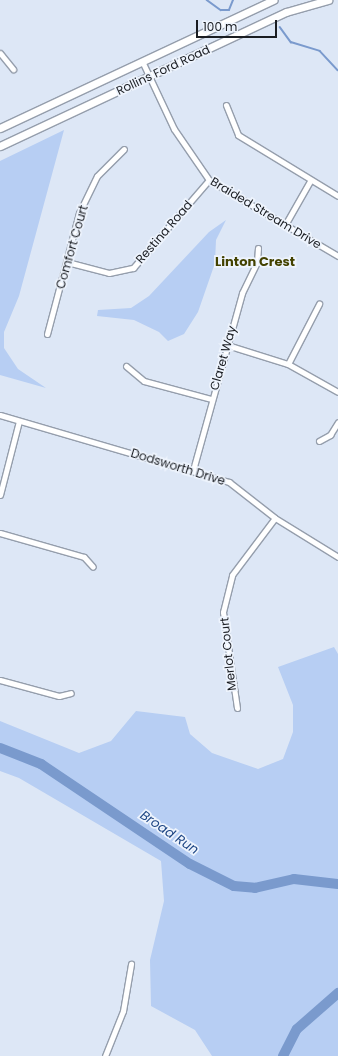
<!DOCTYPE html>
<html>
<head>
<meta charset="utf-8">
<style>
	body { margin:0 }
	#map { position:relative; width:338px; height:1056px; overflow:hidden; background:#dde7f6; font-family:Poppins,sans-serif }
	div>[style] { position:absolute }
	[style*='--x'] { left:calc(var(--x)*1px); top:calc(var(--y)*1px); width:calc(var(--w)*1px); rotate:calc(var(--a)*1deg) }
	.green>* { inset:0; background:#b7cef3 }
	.stream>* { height:1.5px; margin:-0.75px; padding:0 0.75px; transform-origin:0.75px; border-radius:0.75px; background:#7a9acd }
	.river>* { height:10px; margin:-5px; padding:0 5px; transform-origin:5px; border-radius:5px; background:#7a9acd }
	.roads { filter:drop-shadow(1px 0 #959eac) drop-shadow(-1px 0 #959eac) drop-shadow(0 1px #959eac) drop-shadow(0 -1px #959eac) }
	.minor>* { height:5px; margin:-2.5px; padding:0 2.5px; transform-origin:2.5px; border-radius:2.5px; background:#fff }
	.secondary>* { height:7px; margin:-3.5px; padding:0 3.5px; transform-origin:3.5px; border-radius:3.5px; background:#fff }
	span { translate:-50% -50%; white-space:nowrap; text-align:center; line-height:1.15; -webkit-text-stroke:3.5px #eef4fd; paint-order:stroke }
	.street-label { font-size:12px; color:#1a1d22 }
	.neighbourhood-label { font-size:13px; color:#434200; font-weight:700 }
	.water-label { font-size:13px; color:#1e4684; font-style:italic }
	.scale { position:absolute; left:196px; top:20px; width:81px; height:18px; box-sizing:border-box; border:2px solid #1a1d22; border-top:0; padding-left:5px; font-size:12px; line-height:14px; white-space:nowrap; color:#1a1d22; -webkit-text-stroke:3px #eef4fd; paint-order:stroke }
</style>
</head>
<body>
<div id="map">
	<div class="green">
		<i style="clip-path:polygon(64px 130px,19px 296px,4px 332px,4px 348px,18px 369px,46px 388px,0 375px,0 161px)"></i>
		<i style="clip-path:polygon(226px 220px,216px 240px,215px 263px,198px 312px,184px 334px,168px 341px,159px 332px,134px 320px,97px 316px,98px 310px,131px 308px,149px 296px,209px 232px)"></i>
		<i style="clip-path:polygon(334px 647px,338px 654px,338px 1056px,212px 1056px,195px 1030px,151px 1006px,150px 960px,164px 901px,161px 861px,19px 778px,0 771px,0 721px,79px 753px,111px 741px,136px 711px,185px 717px,190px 734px,212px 753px,258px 769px,283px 759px,293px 732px,293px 705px,278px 667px)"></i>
	</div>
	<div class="stream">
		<i style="--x:207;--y:0;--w:17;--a:36"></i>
		<i style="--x:221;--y:10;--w:8;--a:0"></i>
		<i style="--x:229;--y:10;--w:11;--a:-68"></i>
		<i style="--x:280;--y:27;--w:19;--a:54"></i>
		<i style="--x:291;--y:42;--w:30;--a:17"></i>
		<i style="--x:320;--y:51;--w:26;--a:47"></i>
	</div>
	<div class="river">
		<i style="--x:0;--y:748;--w:44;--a:21.3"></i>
		<i style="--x:41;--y:764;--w:179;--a:33.9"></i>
		<i style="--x:190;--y:864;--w:49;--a:26.6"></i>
		<i style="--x:234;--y:886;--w:21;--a:5"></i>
		<i style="--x:255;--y:888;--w:40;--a:-13"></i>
		<i style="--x:294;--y:879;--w:44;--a:6.5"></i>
		<i style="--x:283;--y:1056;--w:30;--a:-63"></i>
		<i style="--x:297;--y:1029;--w:55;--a:-41.3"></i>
	</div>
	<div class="roads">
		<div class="minor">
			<i style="--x:0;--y:53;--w:21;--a:51"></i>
			<i style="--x:142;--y:61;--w:75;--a:64.8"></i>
			<i style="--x:174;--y:129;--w:62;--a:55.5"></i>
			<i style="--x:209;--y:180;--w:150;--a:30.5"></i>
			<i style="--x:226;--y:105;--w:32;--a:68"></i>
			<i style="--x:238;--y:135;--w:117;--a:31.4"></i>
			<i style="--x:285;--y:225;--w:51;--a:-60.4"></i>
			<i style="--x:67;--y:262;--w:43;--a:14.7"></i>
			<i style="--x:109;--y:273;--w:25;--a:-12"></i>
			<i style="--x:133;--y:268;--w:116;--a:-49.2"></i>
			<i style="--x:47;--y:334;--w:125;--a:-75.2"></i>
			<i style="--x:79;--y:213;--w:41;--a:-64.1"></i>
			<i style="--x:97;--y:176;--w:38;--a:-45"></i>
			<i style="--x:227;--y:345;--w:64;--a:17.3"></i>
			<i style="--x:288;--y:364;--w:57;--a:29.2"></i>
			<i style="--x:288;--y:364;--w:68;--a:-62.7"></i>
			<i style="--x:126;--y:366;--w:23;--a:40"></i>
			<i style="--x:144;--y:381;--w:69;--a:15"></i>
			<i style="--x:0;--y:415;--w:239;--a:16.3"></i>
			<i style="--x:229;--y:482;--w:58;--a:38"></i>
			<i style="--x:275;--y:518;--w:74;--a:31.8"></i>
			<i style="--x:319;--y:441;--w:13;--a:-29"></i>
			<i style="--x:330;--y:435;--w:15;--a:-58"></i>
			<i style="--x:193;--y:470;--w:184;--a:-74.5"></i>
			<i style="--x:242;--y:293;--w:34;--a:-64"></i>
			<i style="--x:257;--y:262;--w:14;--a:-86"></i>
			<i style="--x:0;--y:495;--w:76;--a:-75.6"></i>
			<i style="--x:0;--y:533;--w:87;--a:15.9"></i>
			<i style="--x:84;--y:557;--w:13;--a:48"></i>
			<i style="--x:0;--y:680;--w:61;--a:15.2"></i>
			<i style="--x:59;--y:696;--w:12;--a:-14"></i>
			<i style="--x:237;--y:708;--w:97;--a:-98.3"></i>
			<i style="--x:223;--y:612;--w:38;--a:-76"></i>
			<i style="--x:232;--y:575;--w:71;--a:-53"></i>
			<i style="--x:105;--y:1056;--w:48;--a:-68.2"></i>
			<i style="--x:123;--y:1011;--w:48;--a:-80.3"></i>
		</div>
		<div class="secondary">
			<i style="--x:0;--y:128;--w:302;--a:-25.1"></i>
			<i style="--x:0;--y:146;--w:316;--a:-25.1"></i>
			<i style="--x:286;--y:12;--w:44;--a:-15.9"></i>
		</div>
	</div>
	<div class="street-label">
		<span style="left:163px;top:70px;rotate:-25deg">Rollins Ford Road</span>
		<span style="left:266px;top:213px;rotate:31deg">Braided Stream Drive</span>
		<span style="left:164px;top:232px;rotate:-49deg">Restina Road</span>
		<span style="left:72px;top:247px;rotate:-74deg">Comfort Court</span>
		<span style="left:223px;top:358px;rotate:-74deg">Claret Way</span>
		<span style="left:178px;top:467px;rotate:17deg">Dodsworth Drive</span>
		<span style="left:228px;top:654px;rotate:-96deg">Merlot Court</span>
	</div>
	<div class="neighbourhood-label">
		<span style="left:255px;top:262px">Linton Crest</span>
	</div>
	<div class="water-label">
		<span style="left:169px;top:833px;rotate:34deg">Broad Run</span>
	</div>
	<div class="scale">100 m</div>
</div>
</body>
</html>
